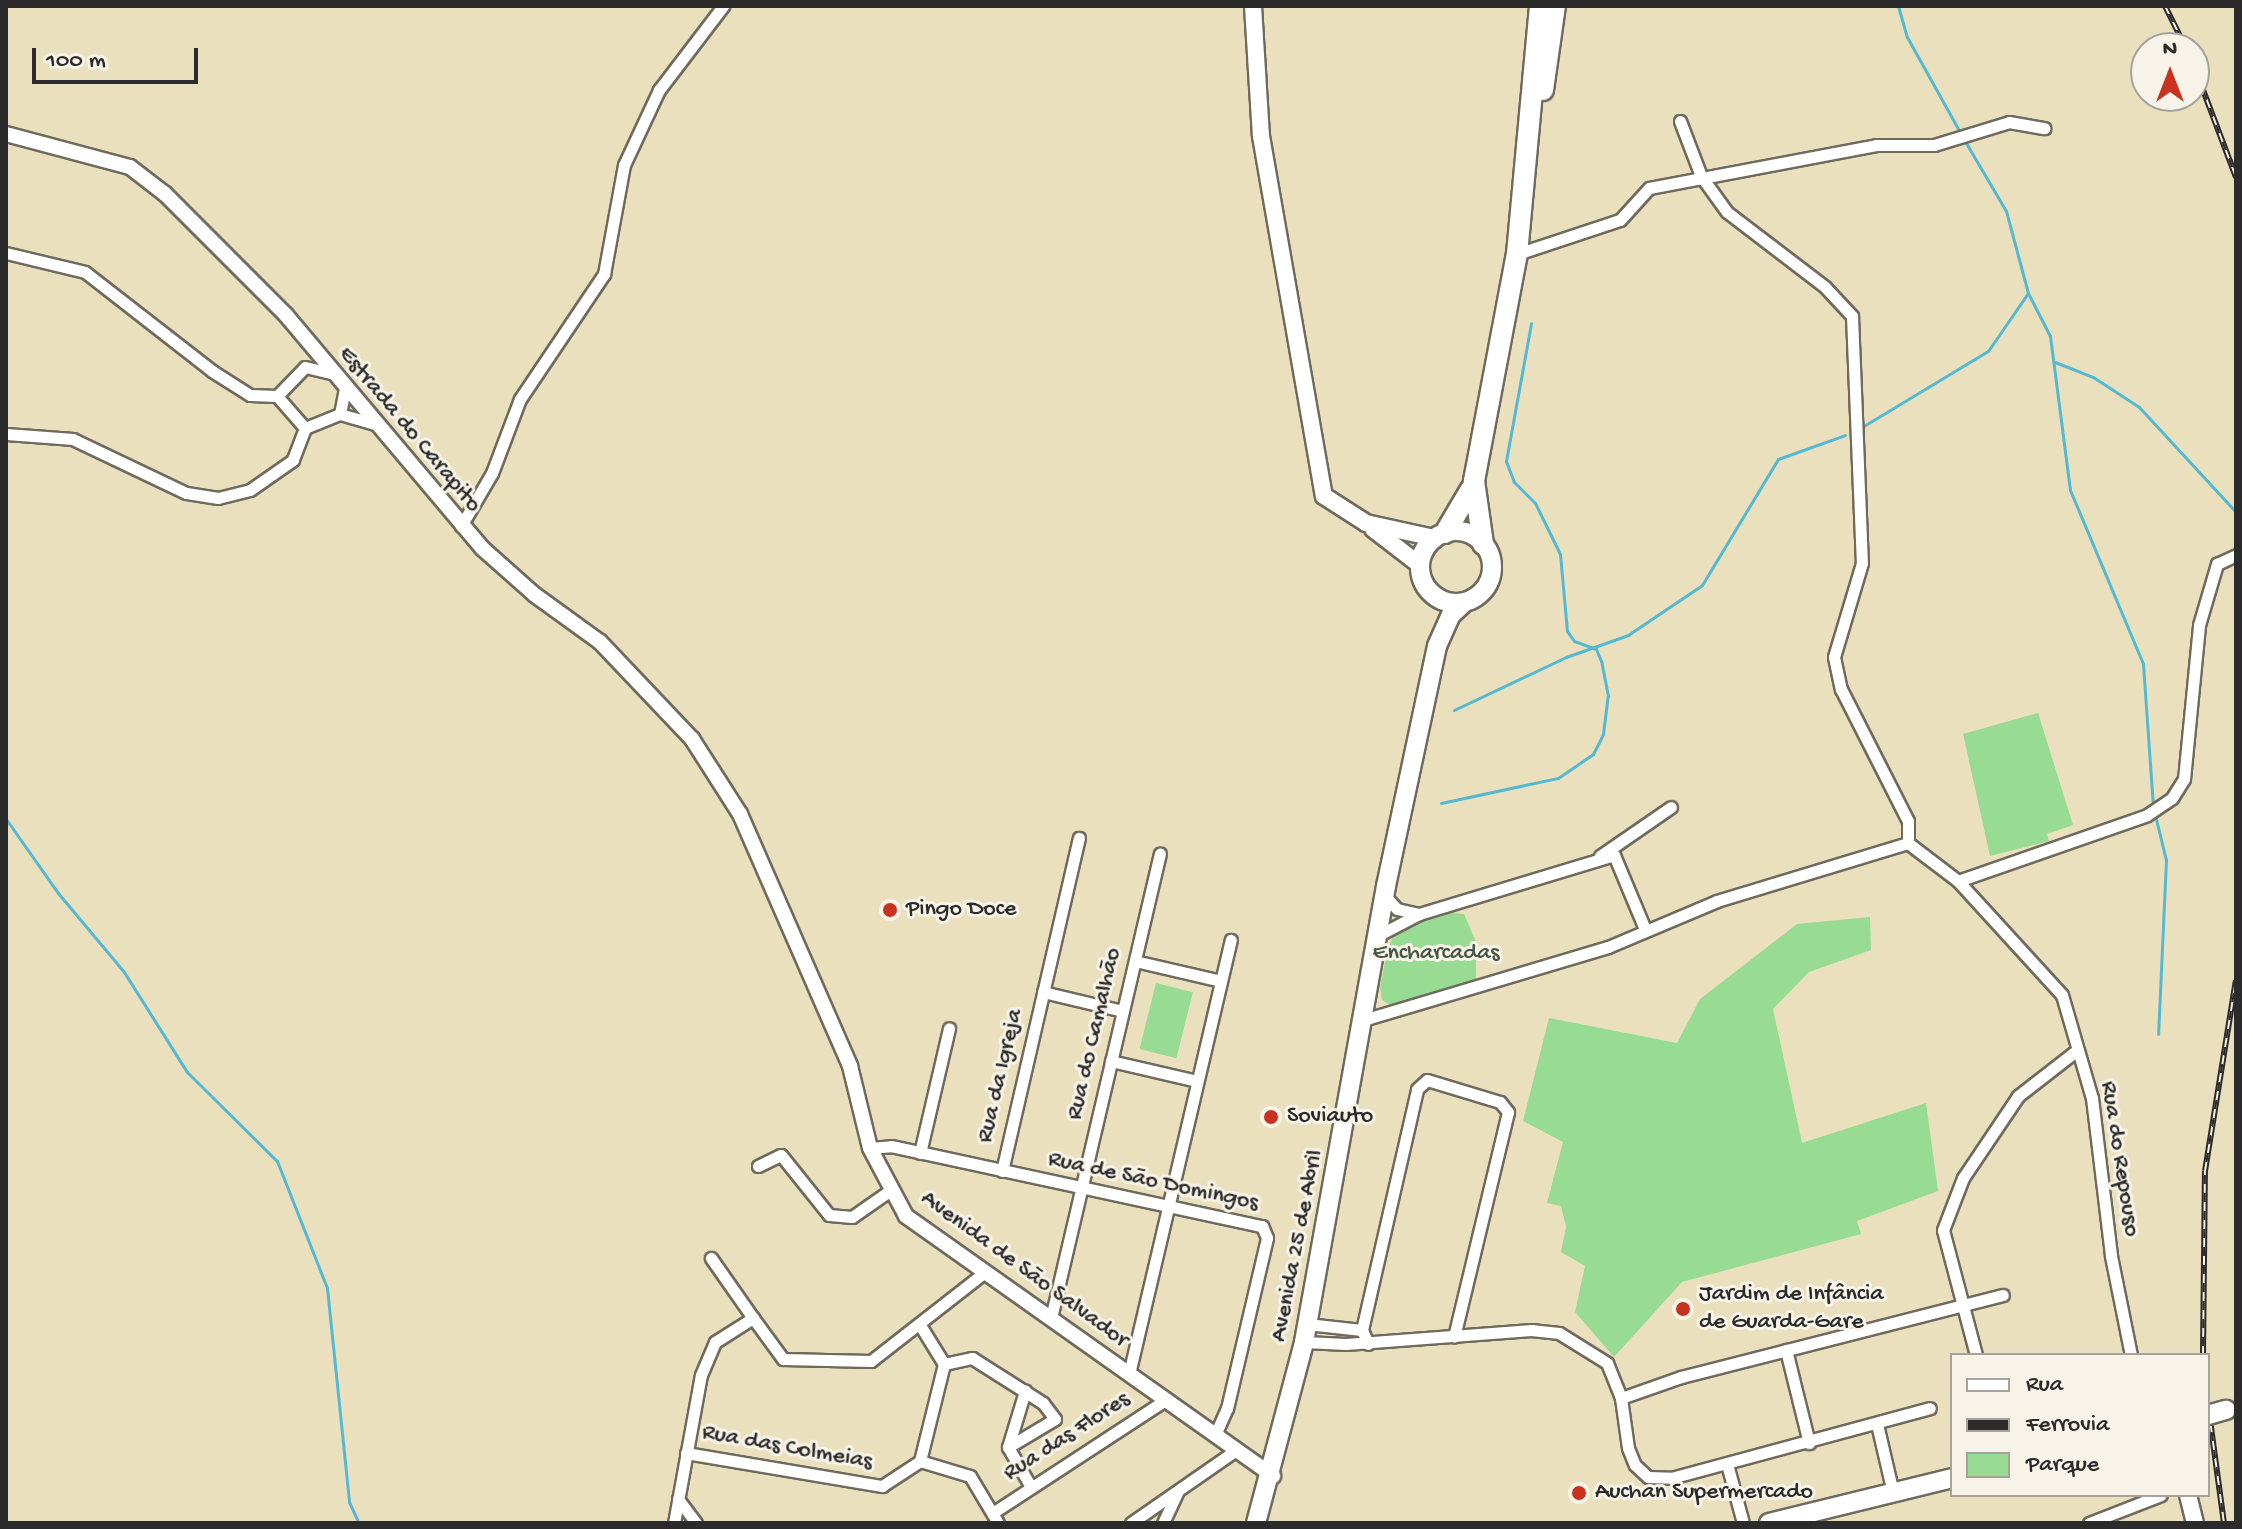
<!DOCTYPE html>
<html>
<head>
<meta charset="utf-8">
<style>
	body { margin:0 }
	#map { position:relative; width:2242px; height:1529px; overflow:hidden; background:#ebe0bd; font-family:"Gochi Hand",sans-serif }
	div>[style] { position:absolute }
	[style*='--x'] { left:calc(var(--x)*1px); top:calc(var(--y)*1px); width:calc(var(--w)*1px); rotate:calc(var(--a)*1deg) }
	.green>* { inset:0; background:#98db92; transform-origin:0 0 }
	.stream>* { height:3px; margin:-1.5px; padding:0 1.5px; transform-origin:1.5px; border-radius:1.5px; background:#54b9d2 }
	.roads { filter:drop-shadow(2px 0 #6e6a5e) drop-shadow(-2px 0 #6e6a5e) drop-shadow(0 2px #6e6a5e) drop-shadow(0 -2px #6e6a5e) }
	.minor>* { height:11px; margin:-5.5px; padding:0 5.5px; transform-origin:5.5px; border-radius:5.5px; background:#fff }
	.tertiary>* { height:14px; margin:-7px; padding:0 7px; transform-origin:7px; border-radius:7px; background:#fff }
	.secondary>* { height:16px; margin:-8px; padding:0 8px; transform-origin:8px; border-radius:8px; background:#fff }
	.primary>* { height:18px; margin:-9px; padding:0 9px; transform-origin:9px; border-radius:9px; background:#fff }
	.trunk>* { height:18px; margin:-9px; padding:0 9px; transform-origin:9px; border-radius:9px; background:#fff }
	.trunk>.ring { margin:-9px; padding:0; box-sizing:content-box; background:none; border:18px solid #fff; border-radius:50% }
	.motorway>* { height:20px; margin:-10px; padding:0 10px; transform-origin:10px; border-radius:10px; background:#fff }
	.rail>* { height:6px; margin-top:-3px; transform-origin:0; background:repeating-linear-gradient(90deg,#f7f3e8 0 9px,#2b2b2b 0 18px); box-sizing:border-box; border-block:2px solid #2b2b2b }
	.bridges { filter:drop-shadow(2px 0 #6e6a5e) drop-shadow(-2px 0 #6e6a5e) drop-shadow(0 2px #6e6a5e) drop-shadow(0 -2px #6e6a5e) }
	.primary-bridge>* { height:18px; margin:-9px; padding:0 9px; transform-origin:9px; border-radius:9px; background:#fff }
	.dots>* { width:22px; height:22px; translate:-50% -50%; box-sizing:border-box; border:4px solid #f7f3e8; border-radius:50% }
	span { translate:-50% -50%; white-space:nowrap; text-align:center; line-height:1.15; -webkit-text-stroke:6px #f7f3e8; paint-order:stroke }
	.street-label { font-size:24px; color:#2b2b2b }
	.poi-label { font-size:24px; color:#2b2b2b }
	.left { translate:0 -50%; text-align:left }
	.park-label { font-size:24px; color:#465745 }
	.frame { position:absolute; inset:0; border:8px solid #2b2b2b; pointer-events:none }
	.legend { position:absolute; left:1950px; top:1353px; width:260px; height:144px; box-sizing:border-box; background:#f7f3e8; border:2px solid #a5a39c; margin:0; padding:10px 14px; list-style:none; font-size:24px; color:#2b2b2b }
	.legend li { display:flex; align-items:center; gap:16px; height:40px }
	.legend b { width:40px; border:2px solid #a5a39c }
	.north { position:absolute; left:2130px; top:32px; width:80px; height:80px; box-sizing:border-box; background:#f7f3e8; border:2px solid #a5a39c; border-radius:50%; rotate:0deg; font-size:22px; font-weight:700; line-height:32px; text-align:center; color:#2b2b2b }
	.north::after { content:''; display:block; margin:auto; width:28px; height:36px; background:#c8321e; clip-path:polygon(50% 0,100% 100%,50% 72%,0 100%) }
	.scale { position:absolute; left:32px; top:48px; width:166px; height:36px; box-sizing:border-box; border:4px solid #2b2b2b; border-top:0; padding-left:10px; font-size:24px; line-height:28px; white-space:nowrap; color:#2b2b2b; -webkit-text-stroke:6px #f7f3e8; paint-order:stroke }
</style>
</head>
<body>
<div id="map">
	<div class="green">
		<i style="clip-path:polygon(2038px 713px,2073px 825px,2047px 834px,2049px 841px,1990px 856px,1963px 734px)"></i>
		<i style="clip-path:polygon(1428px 911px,1464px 914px,1476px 942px,1476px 986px,1398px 1010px,1382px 1000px,1380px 988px,1387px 952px,1397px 926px)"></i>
		<i style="clip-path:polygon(1870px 917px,1871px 950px,1809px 972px,1773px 1009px,1802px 1143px,1926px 1103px,1938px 1191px,1857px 1221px,1861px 1234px,1682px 1282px,1614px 1357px,1575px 1312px,1585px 1266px,1561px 1252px,1566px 1227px,1561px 1206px,1547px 1203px,1563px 1142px,1523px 1121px,1549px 1018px,1677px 1043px,1700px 999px,1797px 924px)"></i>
		<i style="left:1156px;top:983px;width:38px;height:68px;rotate:14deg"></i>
	</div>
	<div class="stream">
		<i style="--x:1898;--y:6;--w:32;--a:74"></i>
		<i style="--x:1907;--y:37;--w:111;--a:60.9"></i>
		<i style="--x:2028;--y:293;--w:48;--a:62.9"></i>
		<i style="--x:2050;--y:336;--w:155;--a:82.6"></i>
		<i style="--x:2070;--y:490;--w:189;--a:67.2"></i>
		<i style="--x:2143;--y:664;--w:144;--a:86"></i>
		<i style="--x:2055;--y:362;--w:41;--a:21.5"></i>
		<i style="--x:2093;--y:377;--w:55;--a:33.1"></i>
		<i style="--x:2139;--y:407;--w:143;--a:47.3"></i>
		<i style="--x:1862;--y:427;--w:147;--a:-31.1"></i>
		<i style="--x:1988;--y:351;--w:70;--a:-55.4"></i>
		<i style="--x:2028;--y:293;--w:85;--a:-105"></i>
		<i style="--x:2006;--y:211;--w:81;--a:-120.4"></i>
		<i style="--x:1454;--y:710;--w:124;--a:-25.3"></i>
		<i style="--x:1566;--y:657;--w:66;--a:-19.5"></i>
		<i style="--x:1628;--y:635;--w:89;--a:-34"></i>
		<i style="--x:1702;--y:585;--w:147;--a:-58.9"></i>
		<i style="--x:1778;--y:459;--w:71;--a:-19.7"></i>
		<i style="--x:1441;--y:803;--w:120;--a:-12.1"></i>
		<i style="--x:1558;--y:778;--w:42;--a:-34.4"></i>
		<i style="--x:1593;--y:754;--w:22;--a:-63"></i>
		<i style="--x:1603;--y:734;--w:38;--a:-83"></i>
		<i style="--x:1608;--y:696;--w:36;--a:-101"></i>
		<i style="--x:1601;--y:661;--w:13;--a:-113"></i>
		<i style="--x:1596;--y:649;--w:23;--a:-160"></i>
		<i style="--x:1574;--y:641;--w:12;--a:-125"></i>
		<i style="--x:1567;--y:631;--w:77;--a:-95.2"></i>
		<i style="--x:1560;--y:554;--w:57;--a:-116.1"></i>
		<i style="--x:1535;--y:503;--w:30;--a:-135"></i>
		<i style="--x:1514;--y:482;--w:22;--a:-111"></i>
		<i style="--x:1506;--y:461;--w:140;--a:-79.7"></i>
		<i style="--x:2155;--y:815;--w:46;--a:76.3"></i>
		<i style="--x:2166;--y:860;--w:174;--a:92.6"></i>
		<i style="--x:6;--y:819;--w:90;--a:54.9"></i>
		<i style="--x:58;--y:893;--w:103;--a:50.1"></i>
		<i style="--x:124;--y:972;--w:118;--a:57.8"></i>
		<i style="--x:187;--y:1072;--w:127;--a:44.7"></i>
		<i style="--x:277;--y:1161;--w:136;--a:68.5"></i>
		<i style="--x:327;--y:1288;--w:215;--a:84.1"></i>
		<i style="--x:349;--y:1502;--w:23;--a:65"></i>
	</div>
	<div class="roads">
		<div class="minor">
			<i style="--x:1680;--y:121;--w:59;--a:69.1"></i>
			<i style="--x:1701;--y:176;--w:44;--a:54.2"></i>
			<i style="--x:1727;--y:212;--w:123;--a:37.4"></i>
			<i style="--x:1825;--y:287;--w:40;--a:47"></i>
			<i style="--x:1852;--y:316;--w:247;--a:87.7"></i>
			<i style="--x:1862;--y:563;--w:98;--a:106.6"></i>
			<i style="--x:1834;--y:657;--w:33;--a:78"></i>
			<i style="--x:1841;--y:689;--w:148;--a:63.1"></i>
			<i style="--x:1908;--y:821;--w:22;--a:90"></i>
			<i style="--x:6;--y:253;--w:81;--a:13.5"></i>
			<i style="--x:85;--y:272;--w:161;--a:37.9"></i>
			<i style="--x:212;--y:371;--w:45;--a:32.3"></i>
			<i style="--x:250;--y:395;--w:27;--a:2"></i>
			<i style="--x:277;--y:396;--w:43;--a:48.8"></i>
			<i style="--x:305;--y:428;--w:34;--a:111"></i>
			<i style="--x:293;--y:460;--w:52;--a:145.1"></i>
			<i style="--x:250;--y:490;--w:33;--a:166"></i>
			<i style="--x:218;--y:498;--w:32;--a:-171"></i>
			<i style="--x:186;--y:493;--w:125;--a:-154.5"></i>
			<i style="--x:73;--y:439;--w:67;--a:-175.7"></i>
			<i style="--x:1517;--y:254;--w:108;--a:-18.3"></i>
			<i style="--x:1620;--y:220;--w:43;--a:-47.8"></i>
			<i style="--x:1649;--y:188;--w:231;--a:-10.7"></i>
			<i style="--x:1876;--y:145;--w:58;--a:0"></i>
			<i style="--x:1934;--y:145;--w:78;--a:-17"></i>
			<i style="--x:2009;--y:122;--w:36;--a:10"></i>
			<i style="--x:277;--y:396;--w:40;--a:-46"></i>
			<i style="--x:305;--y:367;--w:26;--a:13"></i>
			<i style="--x:340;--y:414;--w:25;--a:-79"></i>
			<i style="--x:305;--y:428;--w:38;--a:-22"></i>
			<i style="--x:340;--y:414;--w:37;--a:16"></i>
			<i style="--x:461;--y:526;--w:61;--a:-59.7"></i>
			<i style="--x:492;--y:473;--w:79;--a:-69.3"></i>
			<i style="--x:520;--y:399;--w:151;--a:-56.1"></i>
			<i style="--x:604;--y:274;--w:111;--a:-79.6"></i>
			<i style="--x:624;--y:165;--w:83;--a:-65"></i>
			<i style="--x:659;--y:90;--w:106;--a:-52.7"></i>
			<i style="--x:1908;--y:843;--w:63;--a:37.2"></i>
			<i style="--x:1958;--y:881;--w:154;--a:47.6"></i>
			<i style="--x:2062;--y:995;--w:107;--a:73.8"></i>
			<i style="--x:2092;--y:1098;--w:159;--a:83.1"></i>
			<i style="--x:2111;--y:1256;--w:101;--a:78.6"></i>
			<i style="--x:1600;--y:856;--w:86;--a:-34.6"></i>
			<i style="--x:1958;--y:881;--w:200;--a:-19.2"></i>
			<i style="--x:2147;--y:815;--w:30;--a:-34"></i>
			<i style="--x:2172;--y:798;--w:22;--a:-58"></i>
			<i style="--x:2184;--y:779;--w:155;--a:-84.4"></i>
			<i style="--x:2199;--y:625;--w:64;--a:-73.6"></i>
			<i style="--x:2217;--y:564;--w:21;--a:-25"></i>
			<i style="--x:1384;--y:895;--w:19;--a:47"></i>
			<i style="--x:1397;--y:909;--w:23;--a:13"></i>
			<i style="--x:1377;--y:936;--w:47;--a:-27.6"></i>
			<i style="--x:1419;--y:914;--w:204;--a:-16.8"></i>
			<i style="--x:1614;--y:855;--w:80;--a:67.3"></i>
			<i style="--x:1135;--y:961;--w:88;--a:13.1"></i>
			<i style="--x:1043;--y:992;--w:82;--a:13.4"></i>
			<i style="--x:1363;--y:1020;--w:256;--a:-16.6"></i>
			<i style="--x:1608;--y:947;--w:118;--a:-22.9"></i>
			<i style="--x:1717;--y:901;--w:200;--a:-16.9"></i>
			<i style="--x:1111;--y:1061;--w:88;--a:13.1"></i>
			<i style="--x:870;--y:1148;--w:21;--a:-5"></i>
			<i style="--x:891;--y:1146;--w:380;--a:12.2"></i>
			<i style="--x:1262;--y:1226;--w:13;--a:67"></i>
			<i style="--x:1267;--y:1238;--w:175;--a:103.2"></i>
			<i style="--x:1227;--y:1408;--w:30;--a:114"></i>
			<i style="--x:920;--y:1153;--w:128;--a:-76.9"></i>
			<i style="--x:758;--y:1166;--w:25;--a:-26"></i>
			<i style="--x:781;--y:1155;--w:77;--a:51.3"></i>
			<i style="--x:829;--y:1215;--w:23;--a:5"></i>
			<i style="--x:852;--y:1217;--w:49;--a:-35"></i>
			<i style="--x:1002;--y:1171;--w:342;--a:-77"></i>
			<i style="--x:711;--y:1258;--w:73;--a:55"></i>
			<i style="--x:1051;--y:1318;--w:477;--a:-76.8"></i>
			<i style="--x:1307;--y:1324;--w:55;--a:6.2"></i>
			<i style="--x:1304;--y:1342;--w:42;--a:2.7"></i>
			<i style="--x:1346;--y:1344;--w:186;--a:-4.3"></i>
			<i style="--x:1531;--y:1330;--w:28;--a:6"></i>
			<i style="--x:1559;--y:1333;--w:57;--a:32"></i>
			<i style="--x:1607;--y:1363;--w:38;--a:68"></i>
			<i style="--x:1621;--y:1398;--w:50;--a:82"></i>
			<i style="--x:1628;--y:1448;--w:18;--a:68"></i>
			<i style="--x:1635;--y:1465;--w:18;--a:43"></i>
			<i style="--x:1648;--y:1477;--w:23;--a:2"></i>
			<i style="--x:1671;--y:1478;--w:268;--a:-15.1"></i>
			<i style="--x:1368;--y:1344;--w:15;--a:-113"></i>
			<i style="--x:1362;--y:1330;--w:247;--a:-77.1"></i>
			<i style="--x:1417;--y:1089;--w:13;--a:-42"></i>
			<i style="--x:1427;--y:1080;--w:76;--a:16.8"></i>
			<i style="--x:1500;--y:1102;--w:13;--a:51"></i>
			<i style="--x:1508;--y:1112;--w:231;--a:103.5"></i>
			<i style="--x:1786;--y:1350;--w:96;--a:76.1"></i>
			<i style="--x:1976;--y:1355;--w:129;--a:-104.8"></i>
			<i style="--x:1943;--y:1230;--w:56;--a:-69"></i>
			<i style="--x:1963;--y:1178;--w:99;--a:-56.1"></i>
			<i style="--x:2018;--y:1096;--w:75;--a:-37.9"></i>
			<i style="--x:944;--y:1364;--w:29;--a:-12"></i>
			<i style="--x:972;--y:1358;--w:84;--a:32.4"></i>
			<i style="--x:1043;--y:1403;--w:20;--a:53"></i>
			<i style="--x:1055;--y:1419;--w:55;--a:149.2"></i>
			<i style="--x:1008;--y:1447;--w:46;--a:60.1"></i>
			<i style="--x:1129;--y:1374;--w:446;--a:-76.8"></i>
			<i style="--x:1621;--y:1398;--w:64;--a:-19.3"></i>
			<i style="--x:1681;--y:1377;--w:332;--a:-14.3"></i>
			<i style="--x:1877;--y:1424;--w:71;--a:76.9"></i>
			<i style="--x:1008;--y:1447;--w:59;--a:-73.1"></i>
			<i style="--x:686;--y:1453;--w:199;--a:9.6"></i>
			<i style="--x:882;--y:1486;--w:45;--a:-33.3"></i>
			<i style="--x:920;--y:1461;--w:100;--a:-76.1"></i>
			<i style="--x:944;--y:1364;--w:46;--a:-121.6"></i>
			<i style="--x:920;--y:1461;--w:52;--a:16.7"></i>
			<i style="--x:970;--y:1476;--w:55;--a:59.2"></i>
			<i style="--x:1727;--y:1464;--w:61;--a:74.8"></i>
			<i style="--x:678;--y:1499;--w:30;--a:53"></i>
			<i style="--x:994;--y:1512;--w:204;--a:-33.2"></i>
			<i style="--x:674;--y:1523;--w:150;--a:-79.7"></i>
			<i style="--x:701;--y:1375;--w:36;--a:-67"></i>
			<i style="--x:715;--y:1342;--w:45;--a:-32.3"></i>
			<i style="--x:753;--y:1318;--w:51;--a:53.8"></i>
			<i style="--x:783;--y:1359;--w:88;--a:1.3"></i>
			<i style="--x:871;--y:1361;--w:145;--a:-38"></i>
			<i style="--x:1131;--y:1523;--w:128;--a:-34.8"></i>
			<i style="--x:1163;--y:1523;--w:35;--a:-65"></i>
			<i style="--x:2089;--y:1523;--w:77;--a:-21.3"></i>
		</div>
		<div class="tertiary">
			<i style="--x:6;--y:134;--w:128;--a:14.9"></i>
			<i style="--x:130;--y:167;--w:44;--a:37.6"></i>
			<i style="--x:165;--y:194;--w:171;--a:45"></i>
			<i style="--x:286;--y:315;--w:304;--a:49.9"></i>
			<i style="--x:482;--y:548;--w:71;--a:41.6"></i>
			<i style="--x:535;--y:595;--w:80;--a:35.9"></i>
			<i style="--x:600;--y:642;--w:134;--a:46.5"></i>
			<i style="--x:692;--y:739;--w:89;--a:57.4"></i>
			<i style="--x:740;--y:814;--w:275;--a:66.4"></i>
			<i style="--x:850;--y:1066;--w:84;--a:76.3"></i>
			<i style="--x:870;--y:1148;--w:77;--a:62.1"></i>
			<i style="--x:906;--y:1216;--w:450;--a:35.3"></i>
		</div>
		<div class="secondary">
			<i style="--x:1253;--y:6;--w:130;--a:86.5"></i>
			<i style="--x:1261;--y:136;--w:365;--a:80.1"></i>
			<i style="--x:1324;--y:496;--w:50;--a:32.7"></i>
			<i style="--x:1366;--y:523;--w:70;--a:12.4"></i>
			<i style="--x:1373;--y:529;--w:59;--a:37.5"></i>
			<i style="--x:2188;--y:1495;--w:29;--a:76"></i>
		</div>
		<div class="primary">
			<i style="--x:1769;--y:1523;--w:188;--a:-13.8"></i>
		</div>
		<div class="trunk">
			<i class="ring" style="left:1420px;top:531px;width:54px;height:54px"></i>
			<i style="--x:1256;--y:1523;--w:187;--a:-75.1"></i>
			<i style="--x:1304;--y:1342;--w:463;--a:-79.8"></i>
			<i style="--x:1386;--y:886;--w:245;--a:-78"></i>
			<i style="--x:1437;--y:646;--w:34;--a:-66"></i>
			<i style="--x:1451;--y:615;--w:19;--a:-43"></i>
		</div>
		<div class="motorway">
			<i style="--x:1543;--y:90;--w:85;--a:-81.9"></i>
			<i style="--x:1445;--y:533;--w:51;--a:-59.4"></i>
			<i style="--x:1483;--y:544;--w:64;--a:-98.1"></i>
			<i style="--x:1474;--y:481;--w:231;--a:-79.3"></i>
			<i style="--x:1517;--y:254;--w:249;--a:-84.7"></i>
		</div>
	</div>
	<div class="rail">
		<i style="--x:2165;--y:6;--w:47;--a:63.4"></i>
		<i style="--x:2194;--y:66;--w:119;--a:69.3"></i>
		<i style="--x:2203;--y:1355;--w:184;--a:-89.4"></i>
		<i style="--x:2205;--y:1171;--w:193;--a:-80.8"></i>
		<i style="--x:2208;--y:1405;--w:119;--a:82.3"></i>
	</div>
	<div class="bridges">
		<div class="primary-bridge">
			<i style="--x:2208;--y:1415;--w:19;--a:-16"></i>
		</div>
	</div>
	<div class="dots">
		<i style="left:890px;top:910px;background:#c8321e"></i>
		<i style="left:1271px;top:1117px;background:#c8321e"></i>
		<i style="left:1683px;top:1309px;background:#c8321e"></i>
		<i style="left:1579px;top:1493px;background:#c8321e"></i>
	</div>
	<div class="street-label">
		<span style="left:409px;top:430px;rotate:50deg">Estrada do Carapito</span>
		<span style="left:1095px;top:1034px;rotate:-77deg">Rua do Camalhão</span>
		<span style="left:1001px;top:1076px;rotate:-77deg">Rua da Igreja</span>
		<span style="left:2119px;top:1159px;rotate:81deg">Rua do Repouso</span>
		<span style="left:1153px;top:1182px;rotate:12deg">Rua de São Domingos</span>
		<span style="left:1298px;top:1246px;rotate:-79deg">Avenida 25 de Abril</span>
		<span style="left:1024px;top:1270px;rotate:36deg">Avenida de São Salvador</span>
		<span style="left:1067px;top:1437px;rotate:-33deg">Rua das Flores</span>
		<span style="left:787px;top:1448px;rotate:10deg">Rua das Colmeias</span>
	</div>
	<div class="poi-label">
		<span class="left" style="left:906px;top:910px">Pingo Doce</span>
		<span class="left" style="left:1287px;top:1117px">Soviauto</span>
		<span class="left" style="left:1699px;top:1309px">Jardim de Infância<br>de Guarda-Gare</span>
		<span class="left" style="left:1595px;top:1493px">Auchan Supermercado</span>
	</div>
	<div class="park-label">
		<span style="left:1436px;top:954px">Encharcadas</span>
	</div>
	<div class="frame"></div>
	<ul class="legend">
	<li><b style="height:10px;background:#fff"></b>Rua</li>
	<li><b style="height:10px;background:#2b2b2b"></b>Ferrovia</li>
	<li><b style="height:22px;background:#98db92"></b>Parque</li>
	</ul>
	<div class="north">N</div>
	<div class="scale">100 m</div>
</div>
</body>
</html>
